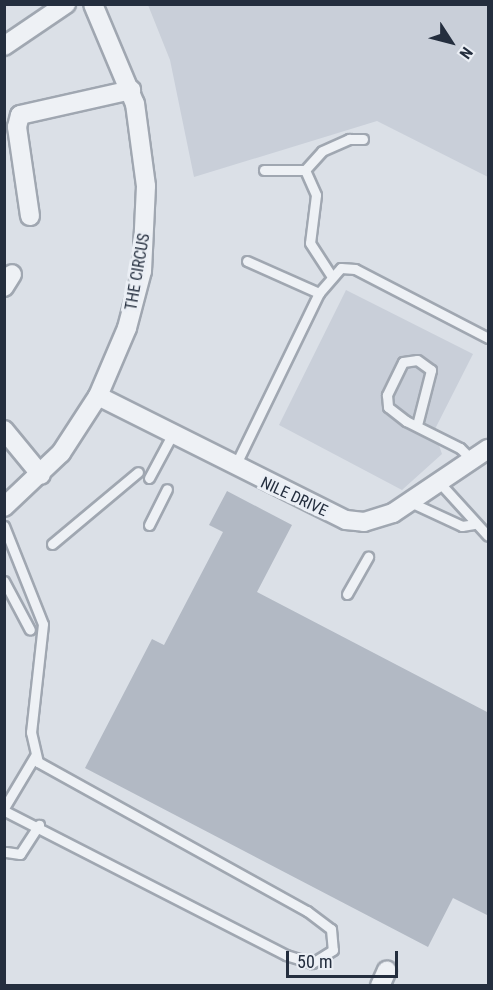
<!DOCTYPE html>
<html>
<head>
<meta charset="utf-8">
<style>
	body { margin:0 }
	#map { position:relative; width:493px; height:990px; overflow:hidden; background:#dbe0e7; font-family:"Roboto Condensed",sans-serif }
	div>[style] { position:absolute }
	[style*='--x'] { left:calc(var(--x)*1px); top:calc(var(--y)*1px); width:calc(var(--w)*1px); rotate:calc(var(--a)*1deg) }
	.built>* { inset:0; background:#c9cfd9 }
	.building>* { inset:0; background:#b2b9c4 }
	.roads { filter:drop-shadow(2px 0 #a0a7b1) drop-shadow(-2px 0 #a0a7b1) drop-shadow(0 2px #a0a7b1) drop-shadow(0 -2px #a0a7b1) }
	.lane>* { height:9px; margin:-4.5px; padding:0 4.5px; transform-origin:4.5px; border-radius:4.5px; background:#eef1f5 }
	.street>* { height:18px; margin:-9px; padding:0 9px; transform-origin:9px; border-radius:9px; background:#eef1f5 }
	span { translate:-50% -50%; white-space:nowrap; text-align:center; line-height:1.15; -webkit-text-stroke:6px #ebeff5; paint-order:stroke }
	.street-label { font-size:16px; color:#242e3e }
	.frame { position:absolute; inset:0; border:6px solid #242e3e; pointer-events:none }
	.north { position:absolute; left:421px; top:12px; width:60px; height:60px; -webkit-text-stroke:4px #ebeff5; paint-order:stroke; rotate:126deg; font-size:16px; font-weight:700; line-height:24px; text-align:center; color:#242e3e }
	.north::after { content:''; display:block; margin:auto; width:21px; height:27px; background:#242e3e; clip-path:polygon(50% 0,100% 100%,50% 72%,0 100%) }
	.scale { position:absolute; left:286px; top:951px; width:112px; height:27px; box-sizing:border-box; border:3px solid #242e3e; border-top:0; padding-left:8px; font-size:18px; line-height:21px; white-space:nowrap; color:#242e3e; -webkit-text-stroke:4px #ebeff5; paint-order:stroke }
</style>
</head>
<body>
<div id="map">
	<div class="built">
		<i style="clip-path:polygon(148px 5px,488px 5px,488px 177px,377px 121px,194px 177px,170px 60px)"></i>
		<i style="clip-path:polygon(346px 290px,473px 354px,434px 431px,442px 454px,402px 490px,279px 425px)"></i>
	</div>
	<div class="building">
		<i style="clip-path:polygon(227px 491px,292px 525px,257px 592px,489px 713px,489px 916px,453px 898px,428px 947px,85px 768px,152px 639px,164px 645px,223px 532px,209px 525px)"></i>
	</div>
	<div class="roads">
		<div class="lane">
			<i style="--x:264;--y:170;--w:41;--a:0"></i>
			<i style="--x:305;--y:170;--w:27;--a:66"></i>
			<i style="--x:316;--y:195;--w:48;--a:97.1"></i>
			<i style="--x:310;--y:243;--w:38;--a:57"></i>
			<i style="--x:305;--y:170;--w:25;--a:-48"></i>
			<i style="--x:322;--y:151;--w:30;--a:-24"></i>
			<i style="--x:349;--y:139;--w:14;--a:0"></i>
			<i style="--x:247;--y:261;--w:79;--a:24"></i>
			<i style="--x:417;--y:425;--w:57;--a:-75.7"></i>
			<i style="--x:431;--y:370;--w:17;--a:-144"></i>
			<i style="--x:417;--y:360;--w:14;--a:172"></i>
			<i style="--x:403;--y:362;--w:37;--a:116"></i>
			<i style="--x:387;--y:395;--w:12;--a:85"></i>
			<i style="--x:388;--y:407;--w:23;--a:38"></i>
			<i style="--x:406;--y:421;--w:60;--a:26.6"></i>
			<i style="--x:460;--y:448;--w:14;--a:45"></i>
			<i style="--x:235;--y:466;--w:192;--a:-64.1"></i>
			<i style="--x:319;--y:293;--w:33;--a:-49"></i>
			<i style="--x:341;--y:268;--w:14;--a:4"></i>
			<i style="--x:355;--y:269;--w:150;--a:27.4"></i>
			<i style="--x:149;--y:478;--w:49;--a:-61.9"></i>
			<i style="--x:438;--y:481;--w:74;--a:47.7"></i>
			<i style="--x:410;--y:502;--w:57;--a:24.8"></i>
			<i style="--x:462;--y:526;--w:12;--a:-9"></i>
			<i style="--x:149;--y:525;--w:40;--a:-63.4"></i>
			<i style="--x:4;--y:526;--w:105;--a:68.3"></i>
			<i style="--x:43;--y:624;--w:109;--a:96.3"></i>
			<i style="--x:31;--y:732;--w:31;--a:77"></i>
			<i style="--x:38;--y:762;--w:308;--a:29"></i>
			<i style="--x:307;--y:911;--w:30;--a:37"></i>
			<i style="--x:331;--y:929;--w:21;--a:85"></i>
			<i style="--x:333;--y:950;--w:25;--a:148"></i>
			<i style="--x:312;--y:963;--w:27;--a:-163"></i>
			<i style="--x:286;--y:955;--w:317;--a:-152.9"></i>
			<i style="--x:52;--y:544;--w:112;--a:-39.9"></i>
			<i style="--x:4;--y:581;--w:55;--a:62"></i>
			<i style="--x:347;--y:594;--w:43;--a:-60.4"></i>
			<i style="--x:4;--y:808;--w:61;--a:-59.2"></i>
			<i style="--x:6;--y:852;--w:14;--a:8"></i>
			<i style="--x:20;--y:854;--w:35;--a:-57"></i>
		</div>
		<div class="street">
			<i style="--x:4;--y:46;--w:75;--a:-34.1"></i>
			<i style="--x:30;--y:216;--w:90;--a:-98.3"></i>
			<i style="--x:17;--y:127;--w:12;--a:-76"></i>
			<i style="--x:20;--y:115;--w:114;--a:-12.7"></i>
			<i style="--x:4;--y:287;--w:15;--a:-58"></i>
			<i style="--x:98;--y:396;--w:277;--a:26.6"></i>
			<i style="--x:346;--y:520;--w:18;--a:6"></i>
			<i style="--x:364;--y:522;--w:30;--a:-17"></i>
			<i style="--x:393;--y:513;--w:115;--a:-34"></i>
			<i style="--x:4;--y:430;--w:58;--a:50.6"></i>
			<i style="--x:4;--y:507;--w:79;--a:-43.5"></i>
			<i style="--x:61;--y:453;--w:68;--a:-57"></i>
			<i style="--x:98;--y:396;--w:74;--a:-66.9"></i>
			<i style="--x:127;--y:328;--w:59;--a:-75.3"></i>
			<i style="--x:142;--y:271;--w:85;--a:-87.3"></i>
			<i style="--x:146;--y:186;--w:83;--a:-97.6"></i>
			<i style="--x:135;--y:104;--w:108;--a:-112.8"></i>
			<i style="--x:380;--y:986;--w:17;--a:-66"></i>
		</div>
	</div>
	<div class="street-label">
		<span style="left:138px;top:272px;rotate:-80deg">THE CIRCUS</span>
		<span style="left:294px;top:497px;rotate:25deg">NILE DRIVE</span>
	</div>
	<div class="frame"></div>
	<div class="north">N</div>
	<div class="scale">50 m</div>
</div>
</body>
</html>
